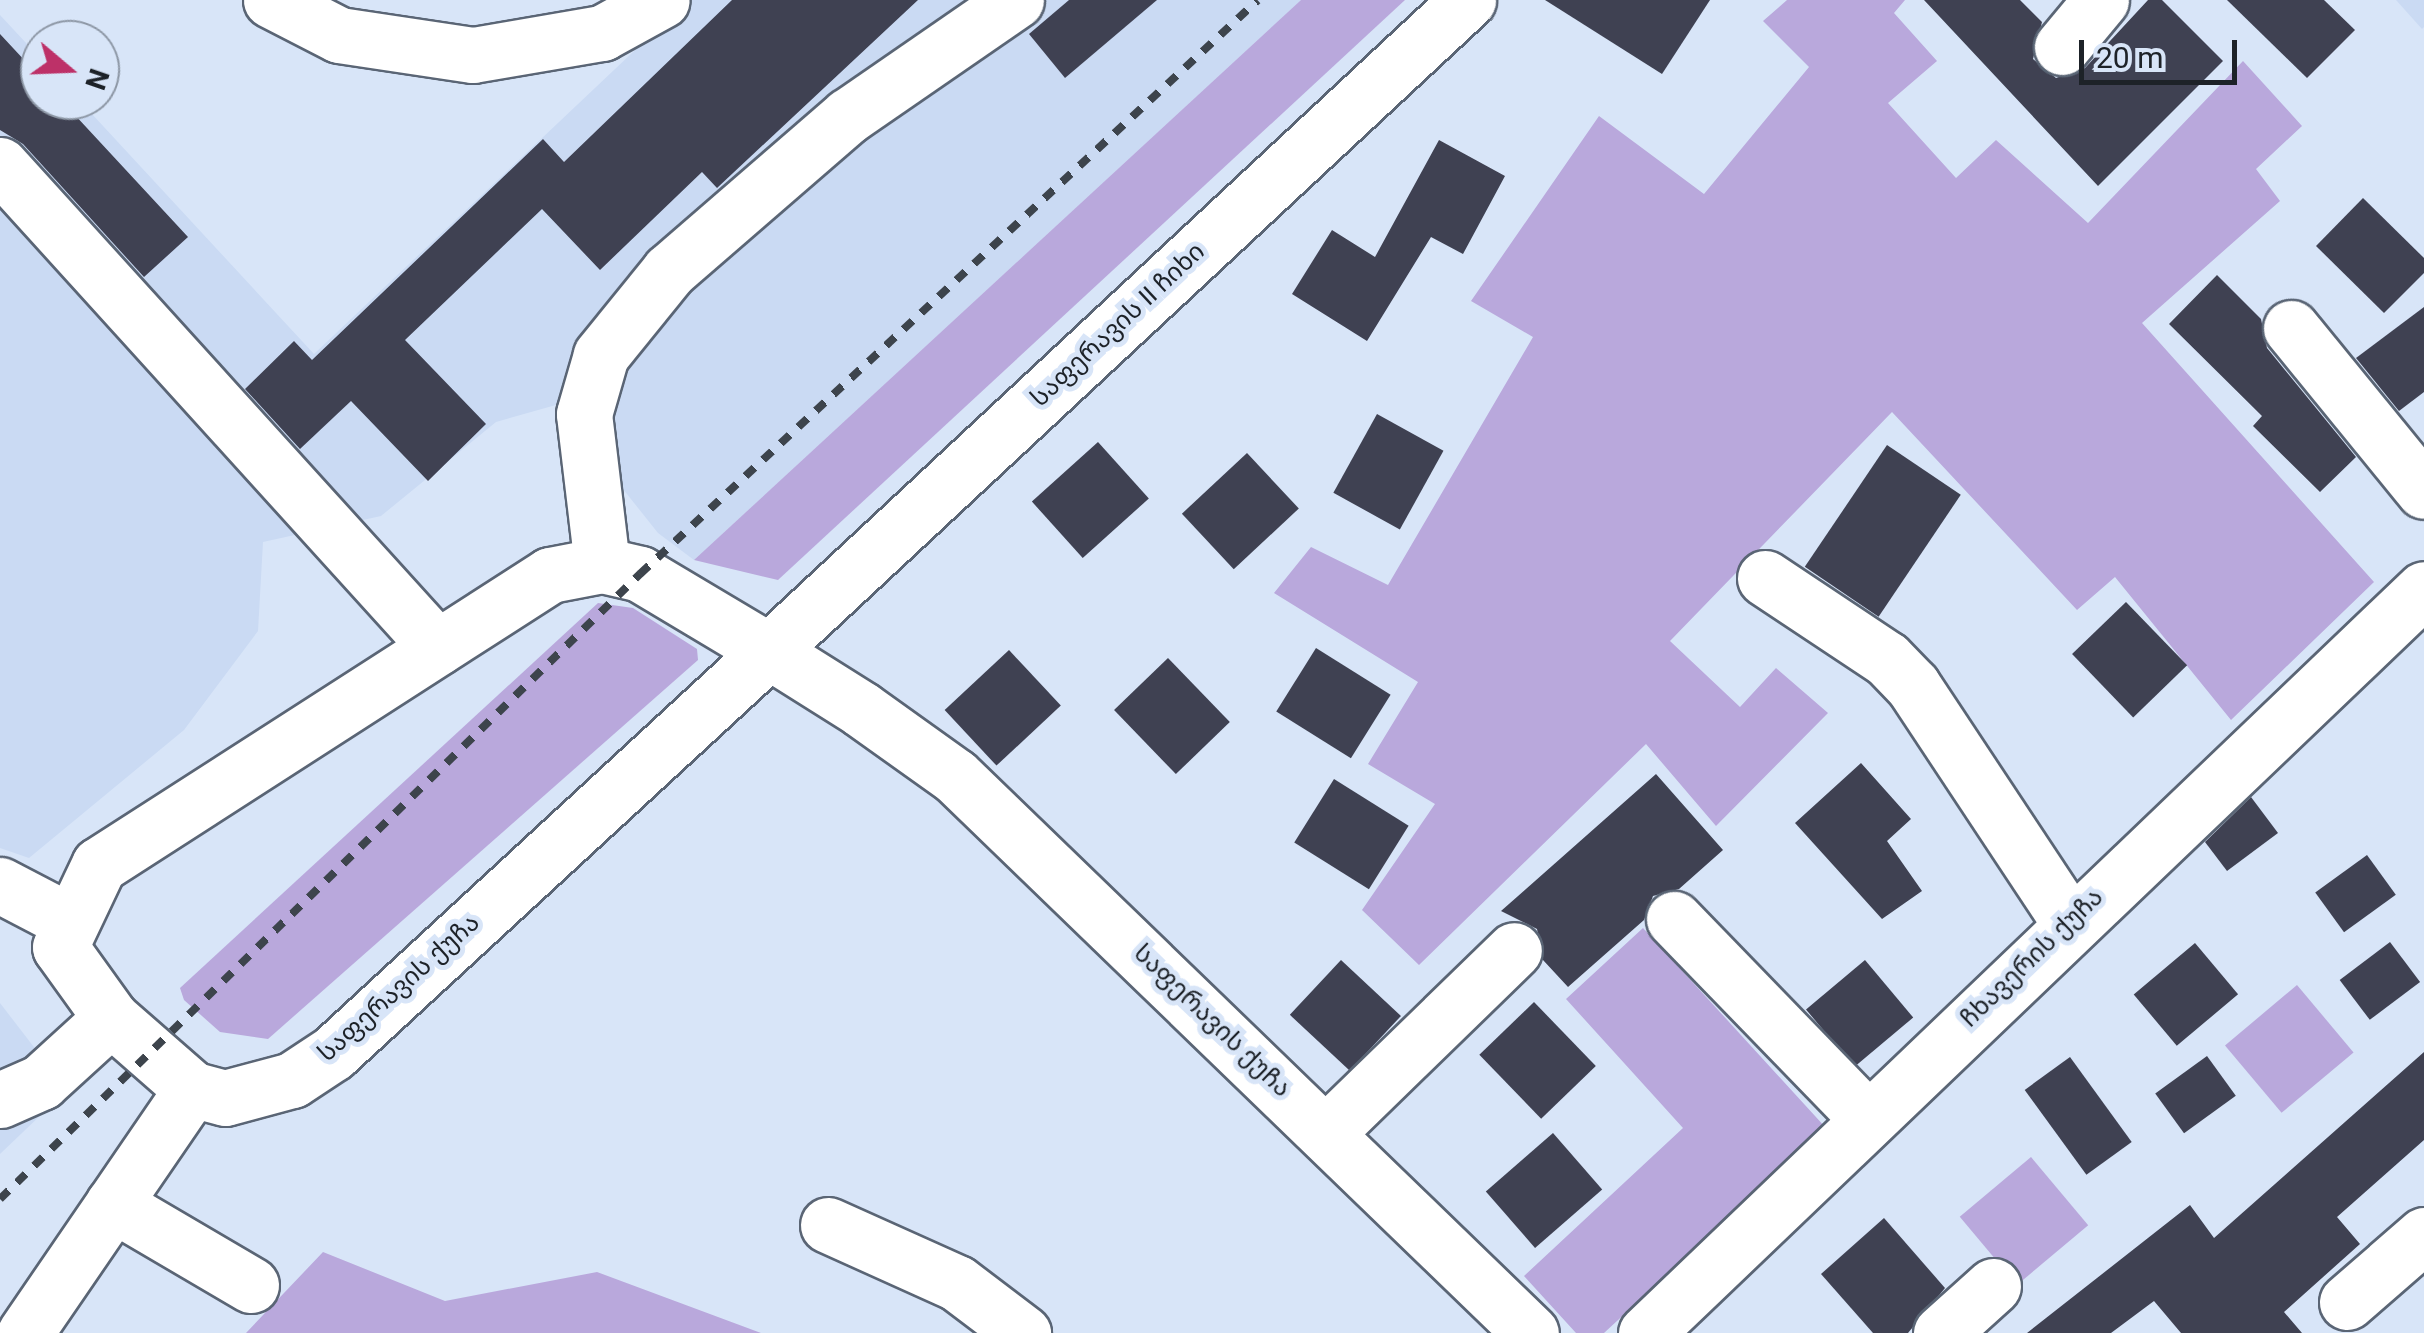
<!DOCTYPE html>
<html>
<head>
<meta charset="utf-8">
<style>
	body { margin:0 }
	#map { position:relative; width:2424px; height:1333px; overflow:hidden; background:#d8e5f8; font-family:Roboto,"Noto Sans Georgian",sans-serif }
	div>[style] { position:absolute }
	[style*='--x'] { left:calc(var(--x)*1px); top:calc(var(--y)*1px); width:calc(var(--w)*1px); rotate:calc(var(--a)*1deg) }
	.built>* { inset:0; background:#cadaf3 }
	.green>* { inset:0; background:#b9a8dc; transform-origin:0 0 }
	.building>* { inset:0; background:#3f4152; transform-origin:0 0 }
	.roads { filter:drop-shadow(2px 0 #5a6575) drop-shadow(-2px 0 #5a6575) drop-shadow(0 2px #5a6575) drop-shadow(0 -2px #5a6575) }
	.minor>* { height:55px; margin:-27.5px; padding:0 27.5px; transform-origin:27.5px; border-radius:27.5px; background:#fff }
	.rail>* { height:8px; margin-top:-4px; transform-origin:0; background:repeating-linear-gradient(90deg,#3d444c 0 12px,transparent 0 24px) }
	span { translate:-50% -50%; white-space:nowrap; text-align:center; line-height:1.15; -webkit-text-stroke:10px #d8e5f8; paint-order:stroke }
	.street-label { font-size:25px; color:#1d2228 }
	.north { position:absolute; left:20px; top:20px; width:100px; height:100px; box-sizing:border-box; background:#d8e5f8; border:2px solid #8d97a5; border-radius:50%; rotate:109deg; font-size:28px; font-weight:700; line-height:40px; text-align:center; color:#1d2228 }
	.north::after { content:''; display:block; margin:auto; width:35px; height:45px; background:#bd3168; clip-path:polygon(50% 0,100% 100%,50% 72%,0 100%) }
	.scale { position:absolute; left:2079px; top:40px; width:158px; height:45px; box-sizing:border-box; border:5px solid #1d2228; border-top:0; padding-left:12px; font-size:30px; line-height:35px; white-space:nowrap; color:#1d2228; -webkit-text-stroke:8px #d8e5f8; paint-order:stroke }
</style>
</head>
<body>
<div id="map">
	<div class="built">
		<i style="clip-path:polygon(688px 0,1301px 0,694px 560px,658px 533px,611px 474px,602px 392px,496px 422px,381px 516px,263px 542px,258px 631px,184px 730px,29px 858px,0 848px,0 15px,40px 58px,40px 100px,79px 100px,314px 354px)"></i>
		<i style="clip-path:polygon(2396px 0,2424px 0,2424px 27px,2422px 29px)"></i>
		<i style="clip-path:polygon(0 1003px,67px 1090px,0 1154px)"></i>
	</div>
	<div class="green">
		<i style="clip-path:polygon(1301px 0,1405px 0,778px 580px,694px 560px)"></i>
		<i style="clip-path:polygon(1787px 0,1905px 0,1894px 13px,1937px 61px,1888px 103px,1956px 178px,1996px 140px,2088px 223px,2243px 61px,2302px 126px,2256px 169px,2280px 201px,2142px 323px,2374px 582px,2231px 720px,2115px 577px,2077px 610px,1892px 412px,1670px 641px,1740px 707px,1776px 668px,1828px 713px,1716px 826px,1646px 744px,1419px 965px,1362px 910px,1435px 804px,1368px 764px,1418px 682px,1274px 593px,1311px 547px,1388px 585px,1533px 337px,1471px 301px,1599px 116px,1704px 194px,1809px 67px,1763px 21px)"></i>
		<i style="clip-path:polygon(598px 603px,633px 608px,697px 649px,698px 660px,268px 1039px,220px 1032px,184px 1000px,180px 988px)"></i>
		<i style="clip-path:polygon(1643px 928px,1826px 1128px,1604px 1333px,1576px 1333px,1524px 1276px,1683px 1128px,1566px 999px)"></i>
		<i style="left:2297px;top:985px;width:88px;height:94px;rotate:50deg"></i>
		<i style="left:2031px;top:1157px;width:89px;height:93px;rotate:50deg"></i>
		<i style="clip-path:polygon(323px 1252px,445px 1301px,597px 1272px,761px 1333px,246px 1333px)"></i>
	</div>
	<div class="building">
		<i style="clip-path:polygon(732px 0,918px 0,717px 188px,702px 172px,600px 270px,542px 209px,405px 340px,486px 424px,428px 481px,351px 401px,300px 449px,245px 389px,294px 341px,312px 360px,543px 139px,564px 162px)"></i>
		<i style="clip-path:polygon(1069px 0,1157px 0,1065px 78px,1029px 34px)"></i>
		<i style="clip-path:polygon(1545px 0,1710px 0,1662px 74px)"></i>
		<i style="clip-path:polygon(1924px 0,2020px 0,2042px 22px,2033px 59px,2056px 78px,2085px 68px,2148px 0,2162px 0,2223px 61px,2098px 186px)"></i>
		<i style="clip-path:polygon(2227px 0,2324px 0,2355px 30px,2307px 78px)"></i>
		<i style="clip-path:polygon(0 34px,40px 77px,40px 100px,61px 100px,188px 237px,144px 277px,23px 144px,0 130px)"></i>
		<i style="clip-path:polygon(1439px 140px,1505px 176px,1463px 254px,1431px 237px,1367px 341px,1292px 294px,1332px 230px,1375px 257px)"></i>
		<i style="clip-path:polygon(2363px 198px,2424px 258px,2424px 273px,2384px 313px,2316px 246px)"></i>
		<i style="clip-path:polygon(2217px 275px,2261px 319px,2267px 348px,2356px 457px,2320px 492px,2253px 426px,2262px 416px,2169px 324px)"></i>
		<i style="clip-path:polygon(2424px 307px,2424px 392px,2399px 411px,2356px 358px)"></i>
		<i style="left:1377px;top:414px;width:76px;height:90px;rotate:29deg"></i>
		<i style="left:1098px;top:442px;width:76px;height:89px;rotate:48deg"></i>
		<i style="left:1887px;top:445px;width:89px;height:147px;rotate:34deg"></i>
		<i style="left:1247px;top:453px;width:76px;height:89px;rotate:47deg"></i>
		<i style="left:2126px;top:602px;width:88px;height:75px;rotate:46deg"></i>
		<i style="left:1316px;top:648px;width:88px;height:75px;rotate:32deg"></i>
		<i style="left:1009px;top:650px;width:76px;height:88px;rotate:47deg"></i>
		<i style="left:1168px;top:658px;width:89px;height:75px;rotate:46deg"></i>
		<i style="clip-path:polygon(1861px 763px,1911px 819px,1887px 841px,1922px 891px,1882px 919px,1795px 823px)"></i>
		<i style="clip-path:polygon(1656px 774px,1723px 850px,1679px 889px,1653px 896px,1644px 920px,1568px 987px,1543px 960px,1537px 929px,1501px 911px)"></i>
		<i style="left:1334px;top:779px;width:88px;height:75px;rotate:32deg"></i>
		<i style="clip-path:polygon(2251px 797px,2278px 833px,2227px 871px,2205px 842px)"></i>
		<i style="left:2367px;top:855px;width:49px;height:64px;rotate:54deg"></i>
		<i style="left:2390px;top:942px;width:50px;height:63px;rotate:53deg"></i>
		<i style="left:2195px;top:943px;width:67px;height:80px;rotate:50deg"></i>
		<i style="left:1341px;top:960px;width:82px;height:75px;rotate:43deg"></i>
		<i style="left:1865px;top:960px;width:75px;height:77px;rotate:50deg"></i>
		<i style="left:1534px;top:1002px;width:89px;height:76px;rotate:46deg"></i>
		<i style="clip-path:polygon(2424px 1052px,2424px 1140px,2337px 1217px,2360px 1244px,2284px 1312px,2302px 1333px,2181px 1333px,2154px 1301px,2111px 1333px,2027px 1333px,2190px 1205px,2214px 1238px)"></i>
		<i style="left:2207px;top:1056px;width:49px;height:64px;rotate:54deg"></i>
		<i style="left:2070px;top:1057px;width:105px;height:56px;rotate:54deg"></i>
		<i style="left:1553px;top:1133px;width:75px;height:89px;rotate:49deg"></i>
		<i style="clip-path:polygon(1884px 1218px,1945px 1288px,1908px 1333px,1873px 1333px,1821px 1274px)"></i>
	</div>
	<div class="roads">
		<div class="minor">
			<i style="--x:271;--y:0;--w:76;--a:27.2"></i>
			<i style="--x:339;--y:35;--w:135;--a:8.5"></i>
			<i style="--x:473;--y:55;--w:131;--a:-9.7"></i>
			<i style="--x:602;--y:33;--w:68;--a:-28.8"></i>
			<i style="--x:1468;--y:0;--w:955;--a:137.04"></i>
			<i style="--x:769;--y:651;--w:593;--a:137.32"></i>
			<i style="--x:333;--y:1053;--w:49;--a:146.6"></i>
			<i style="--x:292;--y:1080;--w:69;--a:165"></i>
			<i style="--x:225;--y:1098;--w:34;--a:-165"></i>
			<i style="--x:192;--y:1089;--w:108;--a:-138.8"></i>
			<i style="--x:111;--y:1018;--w:87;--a:-125.7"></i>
			<i style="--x:60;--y:947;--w:91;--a:-64.6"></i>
			<i style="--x:99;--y:865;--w:536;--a:-32.74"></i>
			<i style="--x:550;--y:575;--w:53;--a:-10.9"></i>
			<i style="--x:602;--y:565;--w:39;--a:13"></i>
			<i style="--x:640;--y:574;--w:150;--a:30.8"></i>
			<i style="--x:769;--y:651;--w:109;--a:32.2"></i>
			<i style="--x:861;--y:709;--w:115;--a:35.5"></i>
			<i style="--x:955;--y:776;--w:801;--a:44.04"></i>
			<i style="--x:2062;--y:47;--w:61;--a:-50.3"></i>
			<i style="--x:0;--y:165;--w:651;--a:47.8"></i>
			<i style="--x:2291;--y:328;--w:210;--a:50.8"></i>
			<i style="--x:602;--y:565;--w:152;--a:-96.8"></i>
			<i style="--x:584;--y:414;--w:61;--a:-73.9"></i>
			<i style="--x:601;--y:355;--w:108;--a:-51"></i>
			<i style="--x:669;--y:271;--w:237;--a:-40.9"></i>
			<i style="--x:848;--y:116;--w:204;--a:-34.6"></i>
			<i style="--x:1765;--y:578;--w:146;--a:33.6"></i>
			<i style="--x:1887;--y:659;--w:37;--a:46"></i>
			<i style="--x:1913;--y:686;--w:283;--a:56.5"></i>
			<i style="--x:0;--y:885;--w:76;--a:27.6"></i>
			<i style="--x:1674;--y:919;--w:277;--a:45.9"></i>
			<i style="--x:0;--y:1100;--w:45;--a:-23.7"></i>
			<i style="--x:41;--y:1082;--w:95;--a:-42.4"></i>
			<i style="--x:1326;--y:1133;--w:262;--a:-44.2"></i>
			<i style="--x:113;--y:1204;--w:160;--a:30.4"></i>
			<i style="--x:828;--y:1225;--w:141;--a:24.2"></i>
			<i style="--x:957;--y:1283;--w:83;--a:37.1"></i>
			<i style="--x:2347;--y:1302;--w:102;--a:-41"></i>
			<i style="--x:25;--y:1333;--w:296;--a:-55.6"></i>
			<i style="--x:1646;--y:1333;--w:1076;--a:-43.72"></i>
			<i style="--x:1941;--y:1333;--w:70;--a:-42.1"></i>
		</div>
	</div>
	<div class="rail">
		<i style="--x:0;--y:1199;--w:895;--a:-44.32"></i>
		<i style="--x:640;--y:574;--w:843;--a:-42.89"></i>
	</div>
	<div class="street-label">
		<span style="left:1118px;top:325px;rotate:-43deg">საფერავის II ჩიხი</span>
		<span style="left:2032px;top:958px;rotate:-44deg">ჩხავერის ქუჩა</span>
		<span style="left:399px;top:988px;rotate:-42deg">საფერავის ქუჩა</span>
		<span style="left:1212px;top:1021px;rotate:44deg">საფერავის ქუჩა</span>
	</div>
	<div class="north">N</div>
	<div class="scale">20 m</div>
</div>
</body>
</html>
